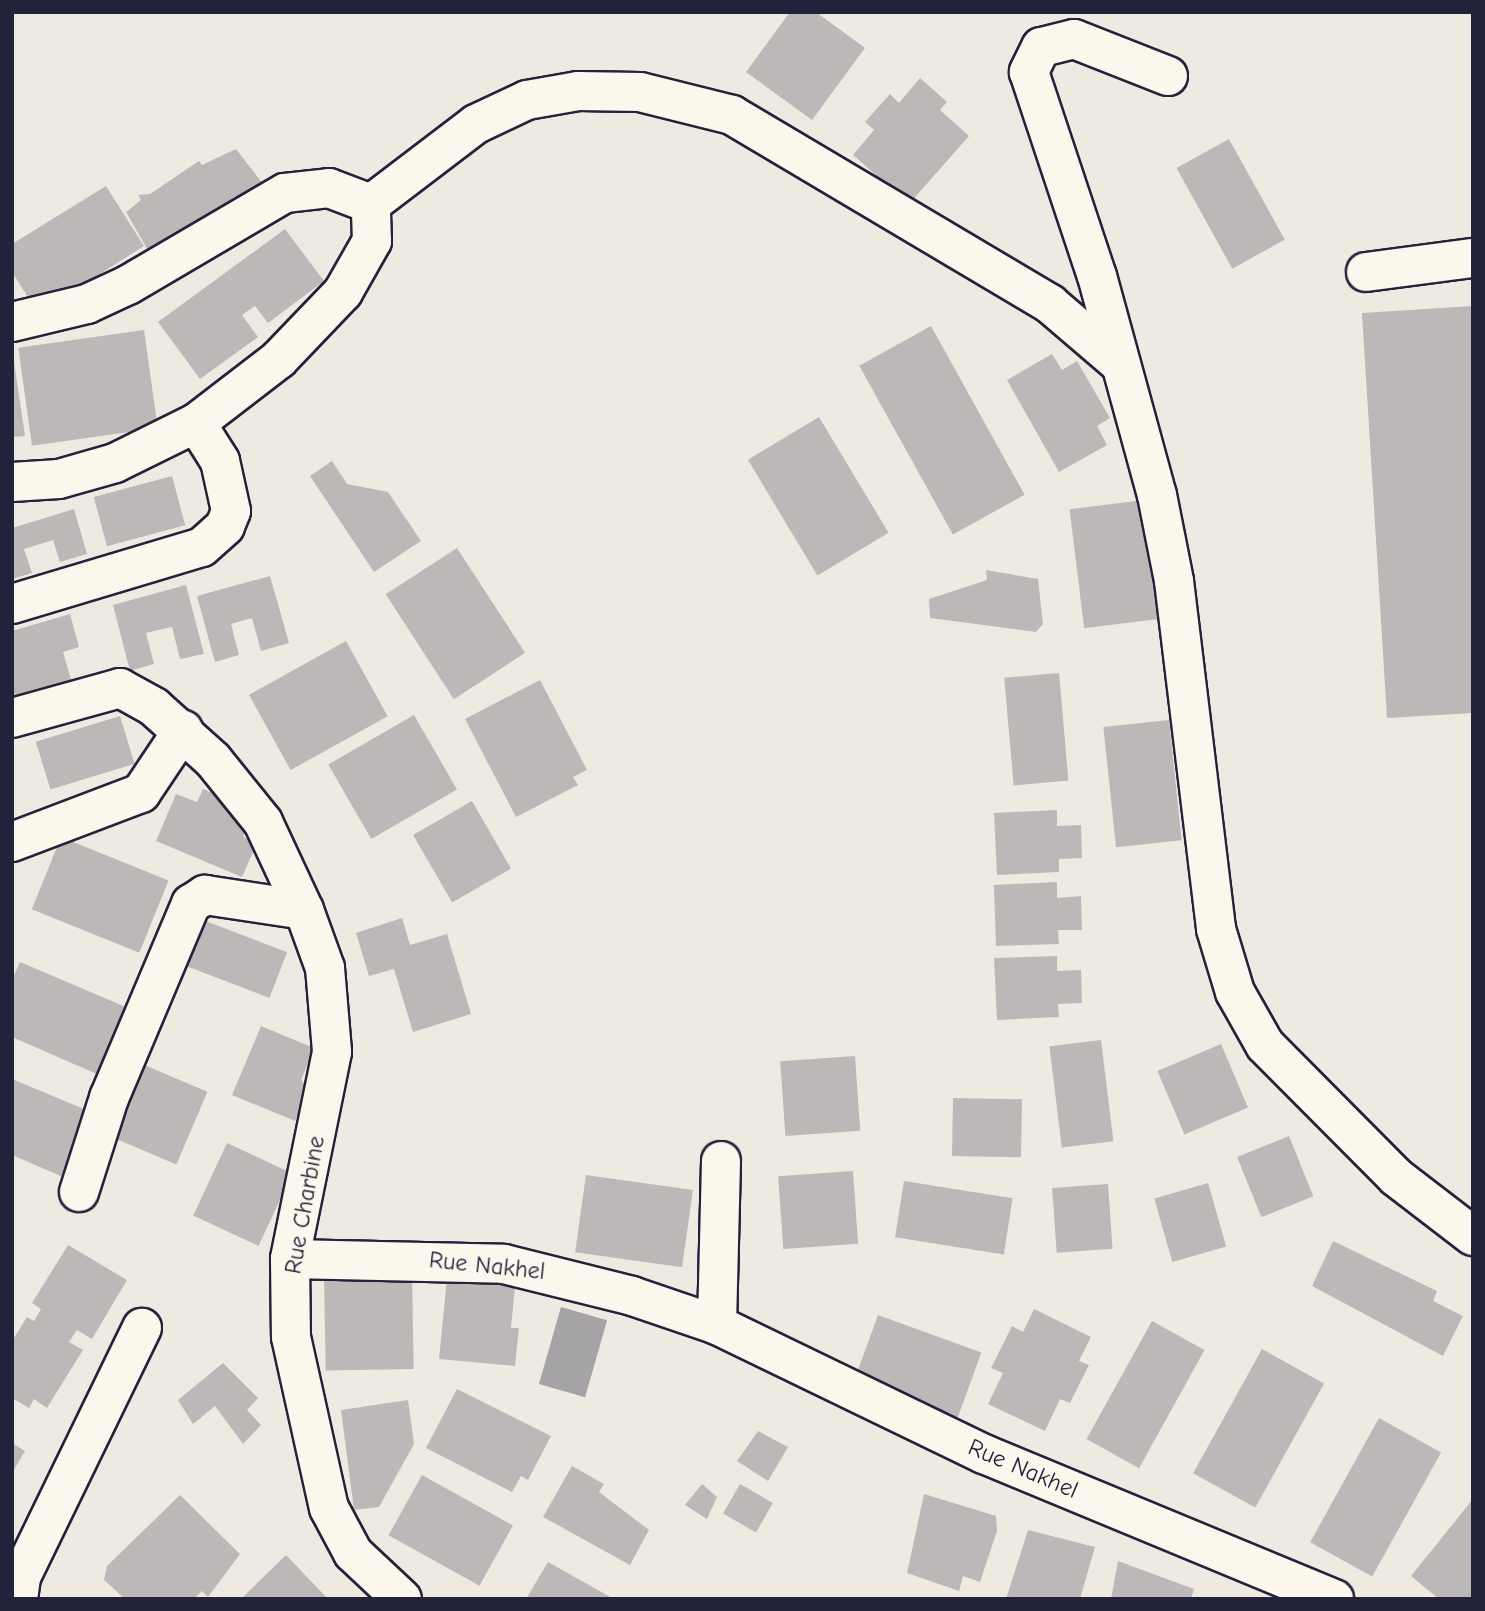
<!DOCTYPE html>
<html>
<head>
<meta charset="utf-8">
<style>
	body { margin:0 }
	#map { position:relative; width:1485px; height:1611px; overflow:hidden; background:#eeeae2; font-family:"Comic Neue",sans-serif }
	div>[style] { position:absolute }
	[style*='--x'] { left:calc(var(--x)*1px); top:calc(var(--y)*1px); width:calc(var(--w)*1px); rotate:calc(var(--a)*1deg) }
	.water>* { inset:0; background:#a6a3a7; transform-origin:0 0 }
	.building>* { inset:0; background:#bcb8b8; transform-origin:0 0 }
	.roads { filter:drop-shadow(2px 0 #22223b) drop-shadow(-2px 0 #22223b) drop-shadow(0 2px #22223b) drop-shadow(0 -2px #22223b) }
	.minor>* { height:38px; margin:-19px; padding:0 19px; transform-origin:19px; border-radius:19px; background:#fbf7ec }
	span { translate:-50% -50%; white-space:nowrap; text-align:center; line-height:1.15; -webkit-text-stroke:6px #fbf7ec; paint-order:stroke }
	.street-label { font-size:24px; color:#22223b }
	.frame { position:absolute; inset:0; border:14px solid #22223b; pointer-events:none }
</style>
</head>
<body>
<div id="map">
	<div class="water">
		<i style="left:561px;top:1307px;width:48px;height:80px;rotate:16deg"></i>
	</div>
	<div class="building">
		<i style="clip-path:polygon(790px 12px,816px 12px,865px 48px,812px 120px,746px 72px)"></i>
		<i style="clip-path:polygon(920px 78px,947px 102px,940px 110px,969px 136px,909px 204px,853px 155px,874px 130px,865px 122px,890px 94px,899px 103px)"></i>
		<i style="left:1229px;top:139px;width:115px;height:60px;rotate:61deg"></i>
		<i style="clip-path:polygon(236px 149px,267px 189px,149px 252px,126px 212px,141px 200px,138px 195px,150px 194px,199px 161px,202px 165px)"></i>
		<i style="clip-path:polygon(106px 186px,144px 246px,38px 313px,12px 272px,12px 244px)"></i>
		<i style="clip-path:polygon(285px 229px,324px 281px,268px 323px,255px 306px,242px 315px,258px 337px,200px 379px,158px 322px)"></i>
		<i style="clip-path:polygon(1473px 306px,1473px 713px,1387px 718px,1362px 313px)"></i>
		<i style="left:931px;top:326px;width:193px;height:82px;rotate:61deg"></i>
		<i style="left:144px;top:330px;width:99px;height:127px;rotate:82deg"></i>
		<i style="clip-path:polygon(12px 348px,25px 436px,12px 437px)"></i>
		<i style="clip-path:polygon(1052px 354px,1062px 370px,1077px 361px,1110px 418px,1097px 426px,1107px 445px,1059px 472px,1007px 380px)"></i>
		<i style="left:819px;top:417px;width:135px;height:83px;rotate:59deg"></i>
		<i style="clip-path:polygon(332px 461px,347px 484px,388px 492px,421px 541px,374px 572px,310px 476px)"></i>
		<i style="left:172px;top:476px;width:51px;height:81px;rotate:75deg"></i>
		<i style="left:1144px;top:500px;width:120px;height:75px;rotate:83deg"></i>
		<i style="clip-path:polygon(74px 509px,87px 554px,60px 562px,53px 540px,24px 549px,32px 573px,12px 579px,12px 528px)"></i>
		<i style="left:457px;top:548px;width:125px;height:85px;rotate:57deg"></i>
		<i style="clip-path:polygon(986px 570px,1038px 579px,1043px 624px,1036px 632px,930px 618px,929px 599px,987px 580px)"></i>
		<i style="clip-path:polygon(270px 576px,289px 643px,261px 651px,252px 618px,231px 624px,239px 655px,215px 662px,197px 596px)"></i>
		<i style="clip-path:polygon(186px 585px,204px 654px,180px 659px,172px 627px,146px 633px,154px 664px,130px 671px,113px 605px)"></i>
		<i style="clip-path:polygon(70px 614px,79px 647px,63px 652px,72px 683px,12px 700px,12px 631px)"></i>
		<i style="left:346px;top:641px;width:86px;height:111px;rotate:61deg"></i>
		<i style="left:1059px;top:673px;width:108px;height:55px;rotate:85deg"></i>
		<i style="clip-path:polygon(540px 680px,587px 770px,573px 777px,578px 785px,516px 817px,465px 719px)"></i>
		<i style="left:414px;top:715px;width:86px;height:99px;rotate:60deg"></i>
		<i style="left:120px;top:716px;width:50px;height:88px;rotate:73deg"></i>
		<i style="left:1169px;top:720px;width:121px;height:66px;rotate:84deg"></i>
		<i style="clip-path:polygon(203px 789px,237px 803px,231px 816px,249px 823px,243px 837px,257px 843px,242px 877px,156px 841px,176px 794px,197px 802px)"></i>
		<i style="left:472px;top:801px;width:78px;height:68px;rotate:60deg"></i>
		<i style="clip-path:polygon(1057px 810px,1057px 826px,1081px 825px,1082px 858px,1059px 859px,1059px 872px,997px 875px,994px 813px)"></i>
		<i style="left:61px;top:837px;width:116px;height:78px;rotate:22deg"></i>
		<i style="clip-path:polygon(1057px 882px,1057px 898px,1081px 896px,1082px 930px,1058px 930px,1059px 944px,996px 946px,994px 885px)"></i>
		<i style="clip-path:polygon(402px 918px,410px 945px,447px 934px,471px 1014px,413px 1032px,394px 969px,369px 976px,356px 933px)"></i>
		<i style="left:203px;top:920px;width:90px;height:49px;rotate:21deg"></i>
		<i style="clip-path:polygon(1057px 956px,1057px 971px,1081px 970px,1082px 1003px,1058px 1004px,1059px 1017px,997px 1020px,994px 958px)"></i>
		<i style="clip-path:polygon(20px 962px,128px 1008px,99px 1075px,12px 1037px,12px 980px)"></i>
		<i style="clip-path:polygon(261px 1026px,314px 1048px,301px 1080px,309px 1088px,295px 1121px,232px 1095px)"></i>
		<i style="left:1101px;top:1040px;width:102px;height:52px;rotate:83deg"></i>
		<i style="left:1221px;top:1044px;width:69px;height:69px;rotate:67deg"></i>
		<i style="left:855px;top:1056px;width:75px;height:75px;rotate:86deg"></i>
		<i style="left:142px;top:1064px;width:71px;height:79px;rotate:23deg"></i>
		<i style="clip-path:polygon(12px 1079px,91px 1112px,63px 1177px,12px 1155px)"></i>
		<i style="left:953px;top:1098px;width:69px;height:58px;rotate:1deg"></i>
		<i style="left:1289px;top:1136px;width:65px;height:56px;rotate:68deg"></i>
		<i style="left:227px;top:1143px;width:72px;height:80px;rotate:25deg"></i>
		<i style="left:853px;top:1171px;width:73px;height:75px;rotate:86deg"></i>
		<i style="left:586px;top:1175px;width:108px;height:78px;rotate:8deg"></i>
		<i style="left:904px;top:1181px;width:110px;height:57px;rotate:9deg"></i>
		<i style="left:1208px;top:1183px;width:66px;height:56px;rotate:74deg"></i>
		<i style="left:1108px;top:1184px;width:65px;height:56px;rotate:86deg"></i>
		<i style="clip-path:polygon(1333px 1241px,1437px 1291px,1433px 1301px,1463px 1316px,1443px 1356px,1312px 1286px)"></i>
		<i style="clip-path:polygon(68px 1245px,127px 1280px,92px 1339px,77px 1330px,69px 1342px,83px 1350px,47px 1408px,34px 1399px,29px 1408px,12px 1398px,12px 1341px,27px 1317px,34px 1321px,41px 1309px,32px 1303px)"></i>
		<i style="clip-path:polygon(448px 1269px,516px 1276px,511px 1328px,519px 1328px,515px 1366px,439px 1359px)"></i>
		<i style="left:412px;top:1272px;width:97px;height:88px;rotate:89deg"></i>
		<i style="clip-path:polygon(1034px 1309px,1091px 1337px,1079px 1361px,1089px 1365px,1070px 1403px,1060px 1399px,1045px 1431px,988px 1404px,1003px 1373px,991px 1368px,1012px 1326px,1023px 1332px)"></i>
		<i style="left:878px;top:1315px;width:110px;height:71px;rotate:20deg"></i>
		<i style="left:1152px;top:1321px;width:60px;height:135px;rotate:29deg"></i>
		<i style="left:1262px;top:1349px;width:71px;height:142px;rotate:29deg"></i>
		<i style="clip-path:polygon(223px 1363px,258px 1398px,247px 1410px,261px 1425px,243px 1444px,215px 1406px,193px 1424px,178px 1400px)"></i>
		<i style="clip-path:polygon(457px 1389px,551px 1436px,528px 1480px,521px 1476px,512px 1492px,426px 1448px)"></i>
		<i style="clip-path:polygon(408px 1400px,414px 1444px,379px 1507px,354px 1510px,341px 1410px)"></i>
		<i style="left:1379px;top:1418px;width:71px;height:142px;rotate:29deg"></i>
		<i style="clip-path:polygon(758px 1431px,788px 1447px,768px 1481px,737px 1461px)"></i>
		<i style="clip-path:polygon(12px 1443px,25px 1451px,12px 1473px)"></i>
		<i style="clip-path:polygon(572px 1466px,604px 1484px,599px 1492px,649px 1530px,630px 1565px,543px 1517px)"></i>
		<i style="left:422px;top:1475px;width:104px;height:69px;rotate:29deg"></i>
		<i style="clip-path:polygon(702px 1484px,717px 1497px,707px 1519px,685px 1505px)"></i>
		<i style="left:740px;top:1484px;width:38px;height:34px;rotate:30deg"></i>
		<i style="clip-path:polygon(924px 1494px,996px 1516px,997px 1531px,980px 1582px,963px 1576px,959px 1591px,907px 1573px)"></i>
		<i style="clip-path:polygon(180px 1495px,240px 1554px,208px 1597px,202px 1591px,194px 1599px,125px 1599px,104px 1580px,107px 1566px)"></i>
		<i style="clip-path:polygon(1473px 1499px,1473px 1599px,1439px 1599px,1411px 1576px)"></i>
		<i style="clip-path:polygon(1028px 1530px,1095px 1547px,1080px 1599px,1006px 1599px)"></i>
		<i style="clip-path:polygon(286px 1555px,328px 1599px,241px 1599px)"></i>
		<i style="clip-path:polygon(1118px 1561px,1194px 1589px,1191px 1599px,1111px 1599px)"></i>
		<i style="clip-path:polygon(548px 1562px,614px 1599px,526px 1599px)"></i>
	</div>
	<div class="roads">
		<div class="minor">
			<i style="--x:1168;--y:76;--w:101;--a:-158.5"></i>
			<i style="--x:1074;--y:39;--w:34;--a:166"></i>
			<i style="--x:1041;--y:47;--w:28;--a:116"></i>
			<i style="--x:1029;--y:72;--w:215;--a:71.6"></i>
			<i style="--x:1097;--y:276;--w:227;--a:74.7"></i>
			<i style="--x:1157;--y:495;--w:88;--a:78.8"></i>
			<i style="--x:1174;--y:581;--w:351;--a:83.1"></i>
			<i style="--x:1216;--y:929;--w:66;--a:73.2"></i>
			<i style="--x:1235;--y:992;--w:61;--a:60.5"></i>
			<i style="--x:1265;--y:1045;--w:186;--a:45.2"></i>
			<i style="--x:1396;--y:1177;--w:97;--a:37.5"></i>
			<i style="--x:1366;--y:272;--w:108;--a:-7.5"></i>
			<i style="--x:12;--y:322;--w:77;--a:-13.5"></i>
			<i style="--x:87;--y:304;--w:45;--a:-24.9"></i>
			<i style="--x:128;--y:285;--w:182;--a:-30.4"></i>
			<i style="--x:285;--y:193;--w:44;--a:-6.5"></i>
			<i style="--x:329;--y:188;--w:45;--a:20.9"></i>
			<i style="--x:12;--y:482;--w:47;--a:-3.7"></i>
			<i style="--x:59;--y:479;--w:58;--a:-15.9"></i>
			<i style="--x:115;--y:463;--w:90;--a:-26.3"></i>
			<i style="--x:196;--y:423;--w:105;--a:-37.6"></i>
			<i style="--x:279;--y:359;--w:93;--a:-46.3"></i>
			<i style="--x:343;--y:292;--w:59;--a:-60.4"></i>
			<i style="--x:372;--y:241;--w:37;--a:-92"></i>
			<i style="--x:371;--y:204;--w:132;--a:-37.3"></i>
			<i style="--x:476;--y:124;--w:56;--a:-25.2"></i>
			<i style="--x:527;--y:100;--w:52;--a:-10"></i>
			<i style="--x:578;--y:91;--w:62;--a:0.9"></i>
			<i style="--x:640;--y:92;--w:95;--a:14"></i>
			<i style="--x:732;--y:115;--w:370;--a:30.7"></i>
			<i style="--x:1050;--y:304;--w:91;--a:40.5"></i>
			<i style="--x:12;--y:604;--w:198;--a:-16.7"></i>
			<i style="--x:202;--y:547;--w:31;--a:-42"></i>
			<i style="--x:225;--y:526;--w:16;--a:-68"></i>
			<i style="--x:231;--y:511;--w:51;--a:-102.4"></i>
			<i style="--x:220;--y:461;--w:45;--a:-122.3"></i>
			<i style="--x:12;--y:718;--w:112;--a:-15.5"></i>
			<i style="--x:120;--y:688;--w:39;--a:29"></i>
			<i style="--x:154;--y:707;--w:79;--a:41.9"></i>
			<i style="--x:213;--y:760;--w:80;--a:51.1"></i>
			<i style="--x:263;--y:822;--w:97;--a:65"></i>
			<i style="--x:304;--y:910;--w:62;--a:70.1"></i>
			<i style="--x:325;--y:968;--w:84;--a:85.2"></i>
			<i style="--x:332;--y:1052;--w:211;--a:101.5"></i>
			<i style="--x:290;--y:1259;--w:78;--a:89.3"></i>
			<i style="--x:291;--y:1337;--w:175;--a:77.5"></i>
			<i style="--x:329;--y:1508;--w:51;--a:61.9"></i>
			<i style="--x:353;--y:1553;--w:67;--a:43.2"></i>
			<i style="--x:12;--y:842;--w:138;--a:-20.8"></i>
			<i style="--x:141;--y:793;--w:76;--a:-56.3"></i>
			<i style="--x:79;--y:1192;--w:99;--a:-72.3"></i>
			<i style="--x:109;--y:1098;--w:211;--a:-67.1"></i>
			<i style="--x:191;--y:904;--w:17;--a:-33"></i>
			<i style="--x:205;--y:895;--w:100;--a:8.6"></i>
			<i style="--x:290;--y:1259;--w:214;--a:1.3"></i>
			<i style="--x:504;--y:1264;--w:132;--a:14"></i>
			<i style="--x:632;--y:1296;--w:90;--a:18.8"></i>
			<i style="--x:717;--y:1325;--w:297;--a:25.8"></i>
			<i style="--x:984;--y:1454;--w:379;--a:22.5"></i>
			<i style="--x:717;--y:1325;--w:164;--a:-88.6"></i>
			<i style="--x:18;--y:1599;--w:22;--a:-82"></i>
			<i style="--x:21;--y:1577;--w:277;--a:-64.1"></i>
		</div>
	</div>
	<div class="street-label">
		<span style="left:305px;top:1205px;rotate:-80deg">Rue Charbine</span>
		<span style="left:487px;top:1266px;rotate:6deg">Rue Nakhel</span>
		<span style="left:1023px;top:1469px;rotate:23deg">Rue Nakhel</span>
	</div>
	<div class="frame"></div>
</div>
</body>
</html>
